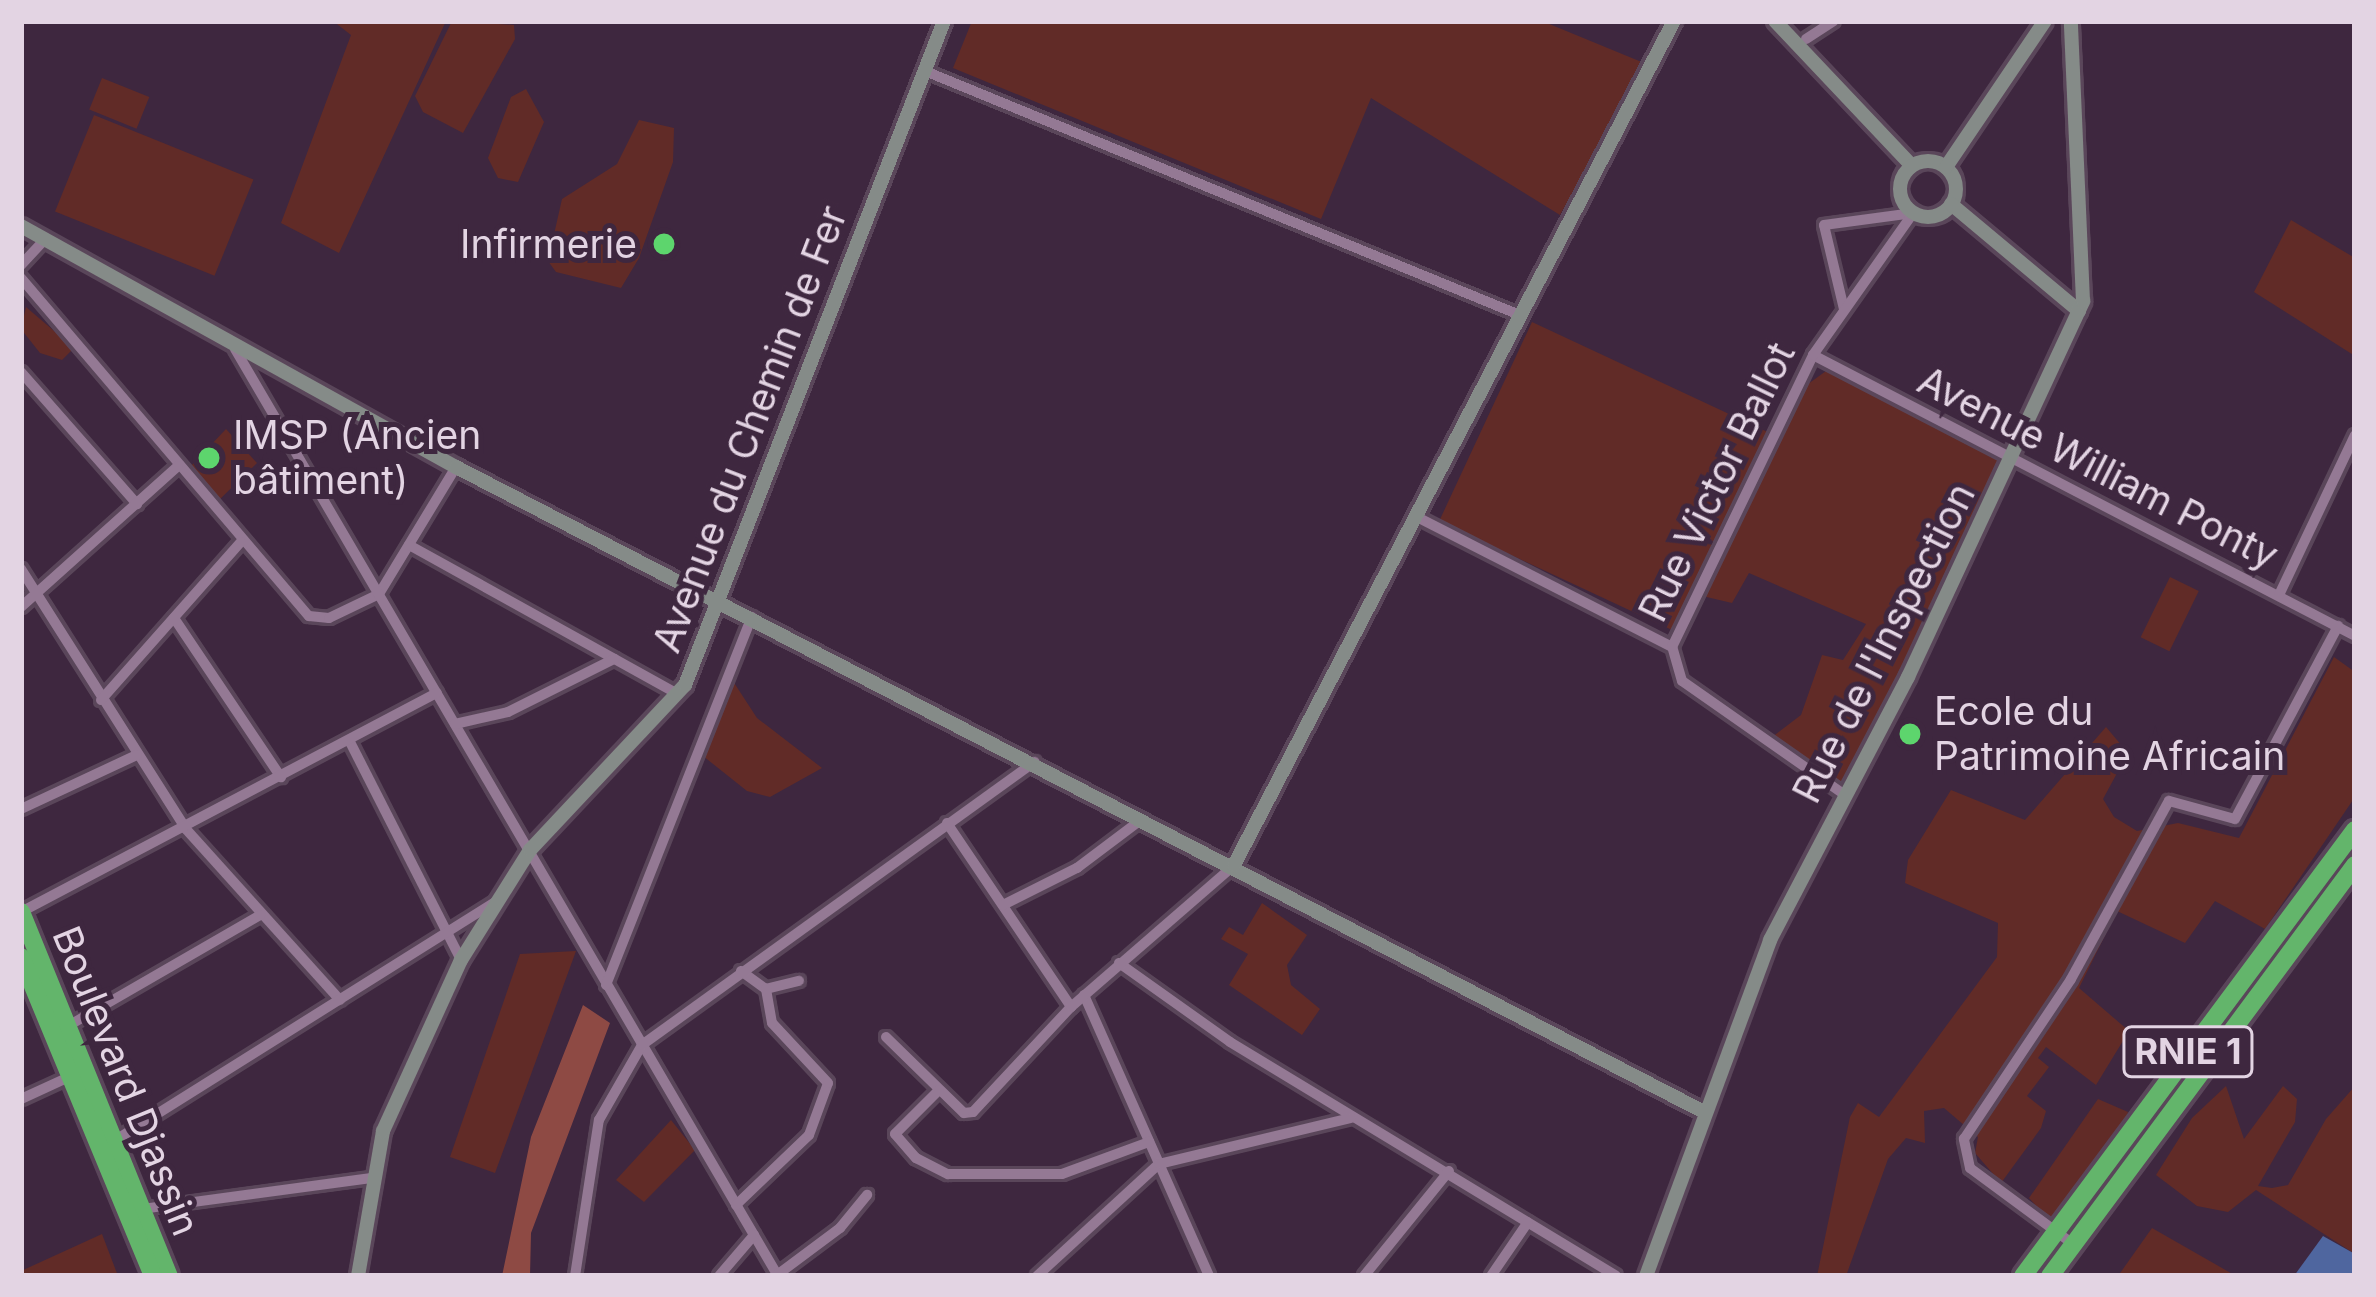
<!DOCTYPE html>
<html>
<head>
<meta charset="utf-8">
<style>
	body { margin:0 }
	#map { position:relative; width:2376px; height:1297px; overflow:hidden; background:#3e273f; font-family:Inter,sans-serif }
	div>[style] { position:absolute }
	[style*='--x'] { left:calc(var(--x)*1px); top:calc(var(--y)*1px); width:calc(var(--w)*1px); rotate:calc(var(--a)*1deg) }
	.green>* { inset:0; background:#612b27; transform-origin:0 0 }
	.forest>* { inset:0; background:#8e4a44 }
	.water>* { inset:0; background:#4f669f }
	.roads { filter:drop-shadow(3px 0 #5a465a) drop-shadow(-3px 0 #5a465a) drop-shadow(0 3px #5a465a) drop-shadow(0 -3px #5a465a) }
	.street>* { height:10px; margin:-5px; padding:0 5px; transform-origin:5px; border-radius:5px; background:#947994 }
	.secondary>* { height:14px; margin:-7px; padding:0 7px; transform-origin:7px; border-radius:7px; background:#858b88 }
	.secondary>.ring { margin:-7px; padding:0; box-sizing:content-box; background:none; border:14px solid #858b88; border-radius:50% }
	.highway>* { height:18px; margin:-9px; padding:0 9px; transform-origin:9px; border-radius:9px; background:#63b56b }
	.dots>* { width:33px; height:33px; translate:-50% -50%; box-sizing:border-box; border:6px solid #3e273f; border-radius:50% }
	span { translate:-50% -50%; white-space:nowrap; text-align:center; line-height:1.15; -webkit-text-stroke:10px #3e273f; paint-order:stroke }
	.shield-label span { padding:3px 9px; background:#3e273f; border:3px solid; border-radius:9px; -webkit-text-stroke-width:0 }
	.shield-label { font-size:36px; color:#e3d4e3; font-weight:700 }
	.poi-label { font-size:39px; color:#e3d4e3 }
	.right { translate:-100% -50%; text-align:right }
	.left { translate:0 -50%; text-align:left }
	.street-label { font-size:39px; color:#e3d4e3 }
	.frame { position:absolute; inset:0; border:24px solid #e3d4e3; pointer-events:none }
</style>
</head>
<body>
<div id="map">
	<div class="green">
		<i style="clip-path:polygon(333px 21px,446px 21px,339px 253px,281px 223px,351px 35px)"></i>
		<i style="clip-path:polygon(452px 21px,514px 25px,515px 39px,463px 133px,423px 112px,415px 96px)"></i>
		<i style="clip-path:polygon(972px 21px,1542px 21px,1644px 63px,1560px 215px,1371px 98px,1321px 219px,953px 68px)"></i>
		<i style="left:102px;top:78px;width:51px;height:34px;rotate:22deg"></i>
		<i style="clip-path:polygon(526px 89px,544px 122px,518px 182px,498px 178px,488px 158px,511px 97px)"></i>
		<i style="left:94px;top:115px;width:172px;height:104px;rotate:22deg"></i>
		<i style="clip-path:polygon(639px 120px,674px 128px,673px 162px,639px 258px,621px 288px,556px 272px,548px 261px,562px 199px,617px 164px)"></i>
		<i style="clip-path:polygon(2291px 220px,2355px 258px,2355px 356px,2254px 292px)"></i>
		<i style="clip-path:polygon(26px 307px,74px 348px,62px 360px,40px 353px,21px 329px)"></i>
		<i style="left:1532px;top:322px;width:263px;height:220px;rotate:25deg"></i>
		<i style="clip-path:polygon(1826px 371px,2015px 458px,1845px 795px,1767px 741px,1801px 715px,1822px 655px,1843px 660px,1866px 624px,1749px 573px,1732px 603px,1698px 595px,1793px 395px)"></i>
		<i style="clip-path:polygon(226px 429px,257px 463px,218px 501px,191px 466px)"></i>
		<i style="left:2170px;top:577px;width:32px;height:67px;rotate:26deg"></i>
		<i style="clip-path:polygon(2334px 657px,2355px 672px,2355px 797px,2265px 929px,2215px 901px,2185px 943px,2117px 911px,2079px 988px,2129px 1031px,2096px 1085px,2046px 1047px,2038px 1058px,2049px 1067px,2027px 1096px,2046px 1111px,2041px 1128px,2001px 1183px,1975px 1153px,1978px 1137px,1944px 1108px,1924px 1111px,1925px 1143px,1906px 1138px,1888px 1159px,1846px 1276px,1817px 1276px,1850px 1117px,1858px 1103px,1879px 1117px,1997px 957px,1998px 923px,1905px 883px,1908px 860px,1951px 790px,2025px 820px,2106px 727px,2128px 753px,2103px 799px,2114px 817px,2137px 831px,2178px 823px,2239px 838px)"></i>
		<i style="clip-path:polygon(729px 675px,757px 718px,822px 768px,770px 797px,747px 791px,698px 752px)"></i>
		<i style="clip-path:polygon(1262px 903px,1307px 935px,1287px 965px,1291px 985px,1320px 1009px,1302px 1035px,1229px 985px,1248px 954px,1221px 939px,1229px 927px,1243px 935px)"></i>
		<i style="clip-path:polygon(576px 951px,495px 1173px,450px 1157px,520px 954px)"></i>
		<i style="clip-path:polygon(2226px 1086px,2244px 1139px,2283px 1086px,2297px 1099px,2295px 1122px,2258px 1186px,2272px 1188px,2288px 1185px,2326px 1119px,2355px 1086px,2355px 1254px,2256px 1190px,2228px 1212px,2197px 1206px,2156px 1175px,2192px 1118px)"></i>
		<i style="clip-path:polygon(2098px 1099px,2128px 1112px,2124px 1128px,2050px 1221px,2029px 1198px)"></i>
		<i style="clip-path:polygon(671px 1120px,695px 1150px,644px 1202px,616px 1180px)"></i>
		<i style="clip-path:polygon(2152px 1228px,2236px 1276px,2118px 1276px)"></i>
		<i style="clip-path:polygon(102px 1234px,118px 1276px,21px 1276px,21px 1271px)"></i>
	</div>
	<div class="forest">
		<i style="clip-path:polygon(583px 1005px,610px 1023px,531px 1233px,530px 1276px,502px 1276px,531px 1137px)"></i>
	</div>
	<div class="water">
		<i style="clip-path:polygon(2323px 1236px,2355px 1254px,2355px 1276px,2294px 1276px)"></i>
	</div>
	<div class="roads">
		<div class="street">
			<i style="--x:1806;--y:39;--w:33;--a:-33"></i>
			<i style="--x:925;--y:71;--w:645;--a:22.31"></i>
			<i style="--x:21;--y:265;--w:34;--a:-47"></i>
			<i style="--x:21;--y:278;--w:444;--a:49.6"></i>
			<i style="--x:309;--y:616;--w:20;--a:6"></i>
			<i style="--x:329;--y:618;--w:55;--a:-25.6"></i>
			<i style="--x:379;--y:594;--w:149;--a:-58.8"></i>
			<i style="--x:1844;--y:309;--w:86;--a:-103.4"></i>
			<i style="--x:1824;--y:225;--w:90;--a:-7.7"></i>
			<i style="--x:235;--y:349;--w:1074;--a:59.64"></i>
			<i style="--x:1813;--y:355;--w:611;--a:27.4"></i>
			<i style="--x:21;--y:372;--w:176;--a:48.7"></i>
			<i style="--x:1419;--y:518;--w:284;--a:27"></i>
			<i style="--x:409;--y:545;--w:308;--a:29"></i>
			<i style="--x:21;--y:569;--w:308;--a:57.6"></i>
			<i style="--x:186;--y:829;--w:230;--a:48"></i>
			<i style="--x:2279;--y:595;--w:177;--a:-64.6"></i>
			<i style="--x:21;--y:607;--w:211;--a:-41.9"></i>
			<i style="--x:174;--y:618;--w:192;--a:56.1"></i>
			<i style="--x:101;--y:700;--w:211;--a:-48.5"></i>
			<i style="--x:455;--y:724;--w:54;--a:-12.8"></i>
			<i style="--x:508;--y:712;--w:119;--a:-26.6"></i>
			<i style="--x:350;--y:742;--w:245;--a:63"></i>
			<i style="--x:1845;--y:795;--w:199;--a:-145"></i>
			<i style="--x:1682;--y:681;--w:35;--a:-106"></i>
			<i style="--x:1672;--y:647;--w:324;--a:-64.2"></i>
			<i style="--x:1813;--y:355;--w:174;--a:-54.8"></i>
			<i style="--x:21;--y:809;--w:128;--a:-25"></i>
			<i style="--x:947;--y:823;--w:222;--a:56"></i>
			<i style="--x:1003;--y:905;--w:83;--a:-26.6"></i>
			<i style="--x:1077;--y:868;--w:81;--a:-37"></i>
			<i style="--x:21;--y:912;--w:470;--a:-27.8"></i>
			<i style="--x:1119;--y:963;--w:136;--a:35.4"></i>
			<i style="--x:1230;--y:1042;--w:451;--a:31.2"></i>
			<i style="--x:741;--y:971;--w:31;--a:36"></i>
			<i style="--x:766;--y:989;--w:34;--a:-14"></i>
			<i style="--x:606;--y:985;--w:396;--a:-68.4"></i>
			<i style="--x:1084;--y:995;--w:308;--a:66"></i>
			<i style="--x:68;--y:1026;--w:222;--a:-30"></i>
			<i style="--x:886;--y:1037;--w:109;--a:44.3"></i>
			<i style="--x:964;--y:1113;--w:9;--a:-6"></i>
			<i style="--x:973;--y:1112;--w:144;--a:-47"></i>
			<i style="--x:1071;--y:1007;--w:215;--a:-41"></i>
			<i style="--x:939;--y:1090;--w:62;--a:135"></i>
			<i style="--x:895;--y:1134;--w:32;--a:49"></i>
			<i style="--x:916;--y:1158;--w:36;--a:27"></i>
			<i style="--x:948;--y:1174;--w:114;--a:0"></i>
			<i style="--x:1062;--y:1174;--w:93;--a:-20.2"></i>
			<i style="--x:21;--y:1099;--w:55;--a:-24.7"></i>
			<i style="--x:114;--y:1141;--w:450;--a:-32.1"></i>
			<i style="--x:736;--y:1205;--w:101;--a:-43.8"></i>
			<i style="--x:809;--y:1135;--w:55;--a:-69.9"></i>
			<i style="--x:828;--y:1083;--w:82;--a:-133"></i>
			<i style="--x:772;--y:1023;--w:35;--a:-100"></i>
			<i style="--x:142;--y:1209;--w:232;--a:-7.7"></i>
			<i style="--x:2073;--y:1244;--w:128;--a:-143.6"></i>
			<i style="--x:1970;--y:1168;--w:30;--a:-102"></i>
			<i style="--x:1964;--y:1139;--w:192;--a:-56.2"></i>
			<i style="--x:2071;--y:979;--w:203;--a:-61.2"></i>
			<i style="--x:2169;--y:801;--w:68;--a:15.3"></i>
			<i style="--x:2235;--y:819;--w:219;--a:-61.9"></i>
			<i style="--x:777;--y:1275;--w:79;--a:-36.7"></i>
			<i style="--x:840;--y:1228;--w:43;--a:-50.7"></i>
			<i style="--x:575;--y:1276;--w:158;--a:-81.3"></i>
			<i style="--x:599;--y:1120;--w:86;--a:-60.2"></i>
			<i style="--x:642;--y:1045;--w:484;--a:-35.8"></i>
			<i style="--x:719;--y:1276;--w:54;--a:-49.5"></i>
			<i style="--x:1037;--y:1276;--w:166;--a:-42.6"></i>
			<i style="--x:1159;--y:1164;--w:197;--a:-13.5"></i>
			<i style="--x:1364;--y:1276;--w:135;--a:-51"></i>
			<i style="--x:1491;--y:1276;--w:65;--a:-55.6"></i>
		</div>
		<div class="secondary">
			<i style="--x:1775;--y:21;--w:199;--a:46.6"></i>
			<i class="ring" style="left:1900px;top:161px;width:42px;height:42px"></i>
			<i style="--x:1946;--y:167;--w:176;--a:-55.9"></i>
			<i style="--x:1951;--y:204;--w:167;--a:39.9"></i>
			<i style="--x:21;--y:226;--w:497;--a:29"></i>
			<i style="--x:456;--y:467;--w:1405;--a:27.33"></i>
			<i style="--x:1234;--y:865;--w:952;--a:-62.47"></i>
			<i style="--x:358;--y:1276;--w:147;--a:-80.2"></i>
			<i style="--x:383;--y:1131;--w:188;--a:-65.5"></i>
			<i style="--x:461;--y:960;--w:130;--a:-57.9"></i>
			<i style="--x:530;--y:850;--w:226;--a:-46.8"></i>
			<i style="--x:685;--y:685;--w:713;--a:-68.69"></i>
			<i style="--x:1646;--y:1276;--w:358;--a:-69.7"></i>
			<i style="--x:1770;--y:940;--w:297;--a:-62.3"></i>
			<i style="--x:1908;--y:677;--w:415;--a:-65"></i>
			<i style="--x:2083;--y:301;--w:280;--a:-92.5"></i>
		</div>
		<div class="highway">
			<i style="--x:21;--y:912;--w:393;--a:67.9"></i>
			<i style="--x:21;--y:957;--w:345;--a:67.5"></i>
			<i style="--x:2023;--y:1276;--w:556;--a:-53.34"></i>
			<i style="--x:2050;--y:1276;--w:512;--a:-53.42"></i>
		</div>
	</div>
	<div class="dots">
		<i style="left:664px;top:244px;background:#5dd56d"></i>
		<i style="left:209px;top:458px;background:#5dd56d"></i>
		<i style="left:1910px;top:734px;background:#5dd56d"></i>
	</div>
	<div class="shield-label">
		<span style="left:2188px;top:1052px">RNIE 1</span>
	</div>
	<div class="poi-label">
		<span class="right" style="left:637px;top:244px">Infirmerie</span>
		<span class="left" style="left:233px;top:458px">IMSP (Ancien<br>bâtiment)</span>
		<span class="left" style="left:1934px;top:734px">Ecole du<br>Patrimoine Africain</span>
	</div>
	<div class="street-label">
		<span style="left:750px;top:429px;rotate:-69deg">Avenue du Chemin de Fer</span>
		<span style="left:2098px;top:468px;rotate:27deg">Avenue William Ponty</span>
		<span style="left:1717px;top:482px;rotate:-64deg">Rue Victor Ballot</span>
		<span style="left:1884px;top:643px;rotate:-63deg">Rue de l'Inspection</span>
		<span style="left:126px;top:1081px;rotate:68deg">Boulevard Djassin</span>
	</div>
	<div class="frame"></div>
</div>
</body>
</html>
